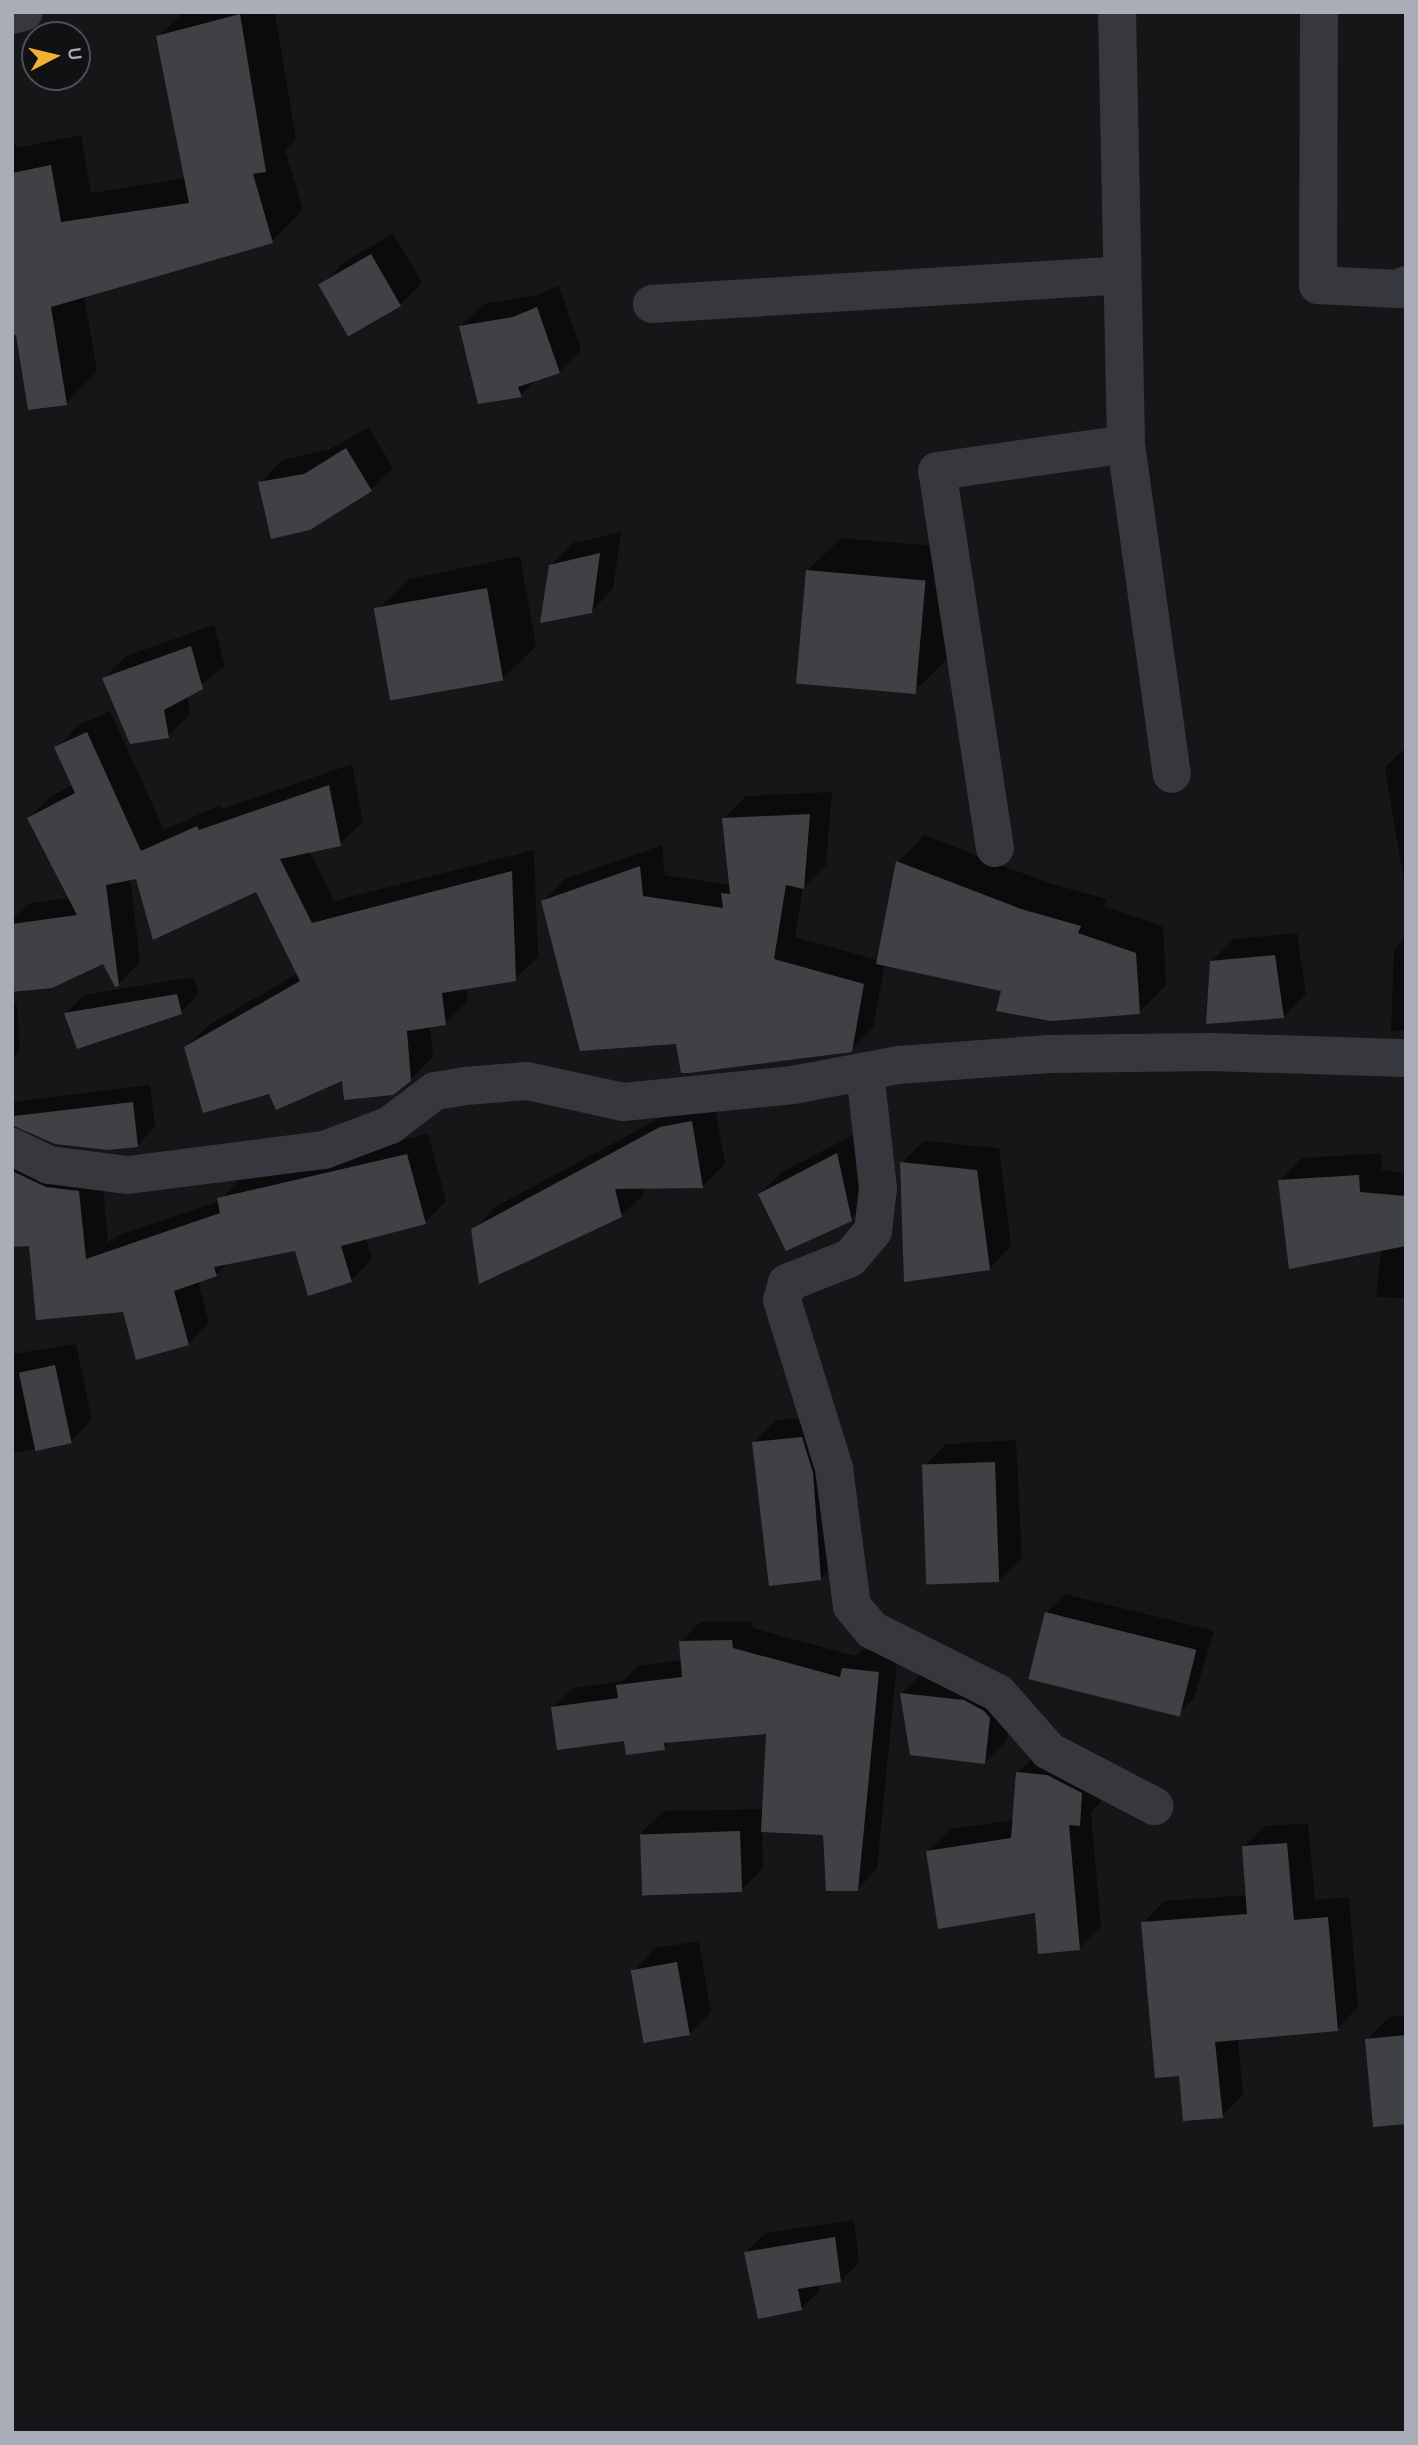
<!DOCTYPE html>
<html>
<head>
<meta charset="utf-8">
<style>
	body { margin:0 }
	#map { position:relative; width:1418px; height:2445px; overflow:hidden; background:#161618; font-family:Karla,sans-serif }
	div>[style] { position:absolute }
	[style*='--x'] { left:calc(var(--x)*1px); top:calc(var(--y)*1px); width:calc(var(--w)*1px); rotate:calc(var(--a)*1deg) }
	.shadow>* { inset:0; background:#0007 }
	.building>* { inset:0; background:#404145; transform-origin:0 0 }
	.street>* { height:38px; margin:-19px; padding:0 19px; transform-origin:19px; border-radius:19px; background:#37383d }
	span { translate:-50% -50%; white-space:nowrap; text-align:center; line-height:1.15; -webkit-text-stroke:7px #111113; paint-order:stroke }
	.frame { position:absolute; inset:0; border:14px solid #a8adb8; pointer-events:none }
	.north { position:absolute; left:21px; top:21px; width:70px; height:70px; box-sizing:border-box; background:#111113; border:2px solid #4d4f55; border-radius:50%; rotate:83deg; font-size:19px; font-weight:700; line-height:28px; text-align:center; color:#a8adb8 }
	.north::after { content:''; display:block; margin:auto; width:24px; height:32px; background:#f2b134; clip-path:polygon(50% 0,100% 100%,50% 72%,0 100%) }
</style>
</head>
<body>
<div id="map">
	<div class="shadow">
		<i style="clip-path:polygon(183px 12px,275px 12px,296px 139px,285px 150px,303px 210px,272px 241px,84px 295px,97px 372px,66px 403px,18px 333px,12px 334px,12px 131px,16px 148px,81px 135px,91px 193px,186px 178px,158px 37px)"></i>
		<i style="clip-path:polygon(393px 233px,422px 283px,400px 305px,321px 285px,343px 263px)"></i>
		<i style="clip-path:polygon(559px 286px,581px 350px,559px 372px,537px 379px,521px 395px,461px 326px,483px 304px,537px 295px)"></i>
		<i style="clip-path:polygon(369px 427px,393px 468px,371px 490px,260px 483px,282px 460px,328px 450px)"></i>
		<i style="clip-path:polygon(621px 532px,613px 589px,591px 612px,551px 565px,573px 543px)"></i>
		<i style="clip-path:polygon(841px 538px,958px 548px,952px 654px,919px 687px,808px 570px)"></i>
		<i style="clip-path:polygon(520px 556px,536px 646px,503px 678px,376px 611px,409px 579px)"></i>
		<i style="clip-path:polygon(214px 625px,225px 666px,187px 696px,190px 714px,168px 736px,104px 678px,126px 656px)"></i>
		<i style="clip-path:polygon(110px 711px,164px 830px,220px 805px,222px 809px,352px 764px,363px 822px,340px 844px,309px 851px,334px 901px,534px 850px,538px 957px,515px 979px,466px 987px,468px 1001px,445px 1024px,430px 1026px,433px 1057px,410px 1080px,343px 1078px,270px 1092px,186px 1047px,209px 1025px,298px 973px,257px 890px,130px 878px,140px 962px,118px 985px,104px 962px,12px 994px,12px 920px,30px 903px,70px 898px,29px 818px,52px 796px,73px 785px,56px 748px,79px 725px)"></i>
		<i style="clip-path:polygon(1406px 747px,1406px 893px,1385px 768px)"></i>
		<i style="clip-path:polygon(832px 792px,826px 865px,803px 888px,795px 937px,878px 960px,898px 862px,924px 835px,1048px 883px,1107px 899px,1104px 906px,1163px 926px,1166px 985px,1139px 1012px,885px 964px,873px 1028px,851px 1050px,677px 1042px,543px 902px,565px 879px,662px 845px,665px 875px,730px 885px,724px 818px,746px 796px)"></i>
		<i style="clip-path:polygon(1297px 933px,1306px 994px,1284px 1016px,1212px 961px,1234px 939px)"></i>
		<i style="clip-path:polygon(1406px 937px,1406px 1030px,1391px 1031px,1394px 949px)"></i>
		<i style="clip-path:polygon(194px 977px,199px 994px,181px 1012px,66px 1013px,84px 995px)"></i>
		<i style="clip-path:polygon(12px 1002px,17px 1002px,20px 1051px,12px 1059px)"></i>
		<i style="clip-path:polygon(150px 1085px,155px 1127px,138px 1145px,56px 1142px,12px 1124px,12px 1102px)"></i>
		<i style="clip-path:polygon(714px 1100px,725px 1164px,703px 1186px,642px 1187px,644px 1194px,621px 1216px,473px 1230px,495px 1207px,684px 1105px)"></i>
		<i style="clip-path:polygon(859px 1132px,873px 1197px,851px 1219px,760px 1194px,782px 1172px)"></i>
		<i style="clip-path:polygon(12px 1133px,101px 1169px,108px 1240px,102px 1246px,119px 1235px,220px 1201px,241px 1177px,428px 1134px,446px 1201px,425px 1222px,366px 1238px,372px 1259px,351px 1280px,296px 1249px,228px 1263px,216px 1275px,198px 1281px,209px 1322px,188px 1344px,124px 1310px,31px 1244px,12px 1245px)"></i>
		<i style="clip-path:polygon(924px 1141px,999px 1148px,1011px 1246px,989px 1269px,902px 1163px)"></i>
		<i style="clip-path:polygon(1381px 1153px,1382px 1170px,1406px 1173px,1406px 1298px,1376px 1297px,1381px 1249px,1280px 1180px,1302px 1158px)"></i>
		<i style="clip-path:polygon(76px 1344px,92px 1420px,71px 1441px,12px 1454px,12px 1354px)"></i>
		<i style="clip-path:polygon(824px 1416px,843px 1556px,820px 1579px,754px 1442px,776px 1420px)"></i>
		<i style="clip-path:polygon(1016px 1440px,1022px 1558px,999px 1580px,924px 1466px,946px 1444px)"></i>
		<i style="clip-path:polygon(1065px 1594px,1214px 1631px,1194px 1698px,1175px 1717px,1046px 1613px)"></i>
		<i style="clip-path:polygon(751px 1621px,753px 1628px,855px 1656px,863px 1649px,898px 1653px,877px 1869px,858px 1889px,825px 1833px,762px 1831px,763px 1868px,741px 1890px,641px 1833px,664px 1811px,764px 1809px,767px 1733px,672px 1740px,664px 1748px,625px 1739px,553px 1708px,573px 1688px,622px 1681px,638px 1666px,682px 1660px,681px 1642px,700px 1622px)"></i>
		<i style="clip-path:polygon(924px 1671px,1012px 1695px,1007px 1740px,985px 1762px,902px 1693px)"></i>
		<i style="clip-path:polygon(1040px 1750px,1104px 1771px,1101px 1802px,1091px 1812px,1101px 1926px,1079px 1948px,1036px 1911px,927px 1852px,950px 1829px,1014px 1820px,1018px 1773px)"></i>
		<i style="clip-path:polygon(1308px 1823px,1315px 1900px,1349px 1897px,1358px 2007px,1337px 2029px,1238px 2038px,1243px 2095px,1222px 2116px,1181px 2074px,1143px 1923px,1164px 1901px,1247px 1895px,1243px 1847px,1265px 1826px)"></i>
		<i style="clip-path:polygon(699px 1941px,711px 2012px,689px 2034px,633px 1971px,655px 1948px)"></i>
		<i style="clip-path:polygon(1406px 2015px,1406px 2122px,1367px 2039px,1389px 2017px)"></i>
		<i style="clip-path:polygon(854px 2220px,859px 2262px,841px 2281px,819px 2284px,820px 2290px,801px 2309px,746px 2252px,765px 2233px)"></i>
	</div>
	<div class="building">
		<i style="clip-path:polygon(240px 14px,266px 172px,253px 174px,273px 243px,51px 307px,67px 405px,28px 410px,16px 335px,12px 336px,12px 173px,51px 165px,61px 222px,189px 203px,156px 36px)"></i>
		<i style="left:371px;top:254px;width:60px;height:61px;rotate:60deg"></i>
		<i style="clip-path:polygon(537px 307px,560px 373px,518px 387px,522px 397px,478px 404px,459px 326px,513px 317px)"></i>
		<i style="clip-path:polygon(346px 448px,372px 491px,310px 530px,271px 539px,258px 482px,304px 474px)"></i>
		<i style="clip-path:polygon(600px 553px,592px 613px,540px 623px,549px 565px)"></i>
		<i style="left:806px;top:570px;width:120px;height:114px;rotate:5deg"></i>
		<i style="left:487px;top:588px;width:94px;height:115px;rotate:80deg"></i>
		<i style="clip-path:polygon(191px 646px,203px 689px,164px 710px,169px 738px,130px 744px,102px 678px)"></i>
		<i style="clip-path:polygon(87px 732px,141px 851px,197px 826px,199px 830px,329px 785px,341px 846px,280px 859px,312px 923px,512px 871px,516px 981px,442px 993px,446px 1025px,407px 1031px,411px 1081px,393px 1095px,344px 1100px,342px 1081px,276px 1110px,269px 1094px,203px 1113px,184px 1047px,300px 981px,256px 892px,153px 940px,136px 879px,106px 885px,119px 986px,115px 987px,103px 964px,52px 988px,12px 992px,12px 924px,77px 915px,27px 818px,75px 793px,54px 747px)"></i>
		<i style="clip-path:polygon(810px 814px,804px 889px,786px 885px,774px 959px,864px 984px,852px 1052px,689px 1073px,681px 1073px,676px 1044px,580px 1051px,541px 901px,640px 866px,643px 896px,723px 908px,721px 893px,730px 894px,722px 818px)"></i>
		<i style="clip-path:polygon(896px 861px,1021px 909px,1081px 926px,1078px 933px,1136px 953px,1140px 1014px,1051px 1021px,996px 1011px,1001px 991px,876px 964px)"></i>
		<i style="clip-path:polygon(1275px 955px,1284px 1018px,1206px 1024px,1210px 961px)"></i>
		<i style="clip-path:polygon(177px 994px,182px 1014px,77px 1049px,64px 1013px)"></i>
		<i style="clip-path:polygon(133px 1102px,138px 1147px,108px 1150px,55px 1144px,14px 1126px,14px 1116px)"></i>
		<i style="clip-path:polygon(692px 1121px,703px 1188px,615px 1189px,622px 1217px,479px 1284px,471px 1229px,660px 1127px)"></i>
		<i style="clip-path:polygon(837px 1153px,852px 1221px,786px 1251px,758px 1194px)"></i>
		<i style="clip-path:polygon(407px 1154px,426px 1224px,341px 1246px,352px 1282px,308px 1296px,295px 1251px,214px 1267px,217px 1276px,174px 1291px,189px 1345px,136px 1360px,123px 1312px,36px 1320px,29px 1246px,12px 1247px,12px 1171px,46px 1187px,79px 1191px,86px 1259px,220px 1213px,217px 1198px)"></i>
		<i style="clip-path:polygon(900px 1162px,977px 1170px,990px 1270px,904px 1282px)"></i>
		<i style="clip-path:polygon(1359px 1175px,1360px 1192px,1406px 1196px,1406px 1246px,1289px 1269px,1278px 1180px)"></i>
		<i style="left:55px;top:1365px;width:80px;height:37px;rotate:78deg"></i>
		<i style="clip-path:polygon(802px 1437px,813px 1473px,821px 1580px,769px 1586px,752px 1442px)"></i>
		<i style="left:995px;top:1462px;width:120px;height:73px;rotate:88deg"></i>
		<i style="left:1045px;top:1612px;width:156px;height:69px;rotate:14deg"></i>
		<i style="clip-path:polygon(732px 1640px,733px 1648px,840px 1677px,842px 1668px,879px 1672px,858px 1891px,826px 1891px,823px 1835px,761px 1832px,766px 1734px,664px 1743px,665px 1750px,626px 1755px,624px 1741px,557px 1750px,551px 1707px,618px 1698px,616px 1685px,682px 1677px,679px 1641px)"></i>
		<i style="clip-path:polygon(900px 1693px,964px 1700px,984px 1711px,990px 1718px,985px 1764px,910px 1755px)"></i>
		<i style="clip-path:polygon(1016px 1772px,1047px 1775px,1082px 1793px,1080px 1826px,1069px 1825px,1080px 1950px,1038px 1954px,1035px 1913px,938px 1929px,926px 1851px,1011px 1838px)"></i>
		<i style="left:740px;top:1831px;width:61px;height:100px;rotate:88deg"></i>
		<i style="clip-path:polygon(1287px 1843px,1294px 1920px,1328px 1917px,1338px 2031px,1215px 2042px,1223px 2118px,1183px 2121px,1179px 2076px,1155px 2078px,1141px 1922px,1247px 1914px,1242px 1846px)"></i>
		<i style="left:677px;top:1962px;width:74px;height:47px;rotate:80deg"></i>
		<i style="clip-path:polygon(1406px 2035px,1406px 2124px,1373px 2127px,1365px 2039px)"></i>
		<i style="clip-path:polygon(835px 2237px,841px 2282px,798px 2289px,802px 2310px,758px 2319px,744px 2252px)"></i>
	</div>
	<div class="street">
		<i style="--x:1117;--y:12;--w:432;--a:88.8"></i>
		<i style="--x:1126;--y:444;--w:333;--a:82.1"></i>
		<i style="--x:1319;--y:12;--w:273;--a:90.2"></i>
		<i style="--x:1318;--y:285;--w:80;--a:2.9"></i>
		<i style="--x:1398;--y:289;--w:9;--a:-27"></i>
		<i style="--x:12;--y:15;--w:12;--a:-14"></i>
		<i style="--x:652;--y:304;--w:471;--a:-3.5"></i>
		<i style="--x:995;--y:848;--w:381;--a:-98.7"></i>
		<i style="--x:937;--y:471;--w:191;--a:-8.1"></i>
		<i style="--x:865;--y:1072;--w:117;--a:83.6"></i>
		<i style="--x:878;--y:1188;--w:43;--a:96.6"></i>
		<i style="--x:873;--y:1231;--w:35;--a:130"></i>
		<i style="--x:850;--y:1258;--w:68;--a:158.4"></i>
		<i style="--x:787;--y:1283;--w:18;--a:106"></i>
		<i style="--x:782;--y:1300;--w:176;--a:72.8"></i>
		<i style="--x:834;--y:1468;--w:139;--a:82.6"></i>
		<i style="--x:852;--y:1606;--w:31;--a:50"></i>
		<i style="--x:872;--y:1630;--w:141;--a:26.6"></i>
		<i style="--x:998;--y:1693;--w:77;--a:48.7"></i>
		<i style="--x:1049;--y:1751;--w:119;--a:27.6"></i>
		<i style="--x:12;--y:1147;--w:41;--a:25.9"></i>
		<i style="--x:49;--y:1165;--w:80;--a:7.2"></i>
		<i style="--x:128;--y:1175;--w:198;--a:-7.3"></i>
		<i style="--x:324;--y:1150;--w:71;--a:-20.7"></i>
		<i style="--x:390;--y:1125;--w:56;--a:-37.1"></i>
		<i style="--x:435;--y:1091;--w:30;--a:-9"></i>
		<i style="--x:465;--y:1086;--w:62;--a:-4.6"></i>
		<i style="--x:527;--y:1081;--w:98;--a:12.3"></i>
		<i style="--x:623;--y:1102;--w:171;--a:-5.7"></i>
		<i style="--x:793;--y:1085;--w:108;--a:-10.7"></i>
		<i style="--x:899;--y:1065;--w:150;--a:-4.2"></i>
		<i style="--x:1049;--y:1054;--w:162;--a:-0.7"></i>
		<i style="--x:1211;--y:1052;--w:195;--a:1.8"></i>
	</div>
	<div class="frame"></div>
	<div class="north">U</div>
</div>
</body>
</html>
